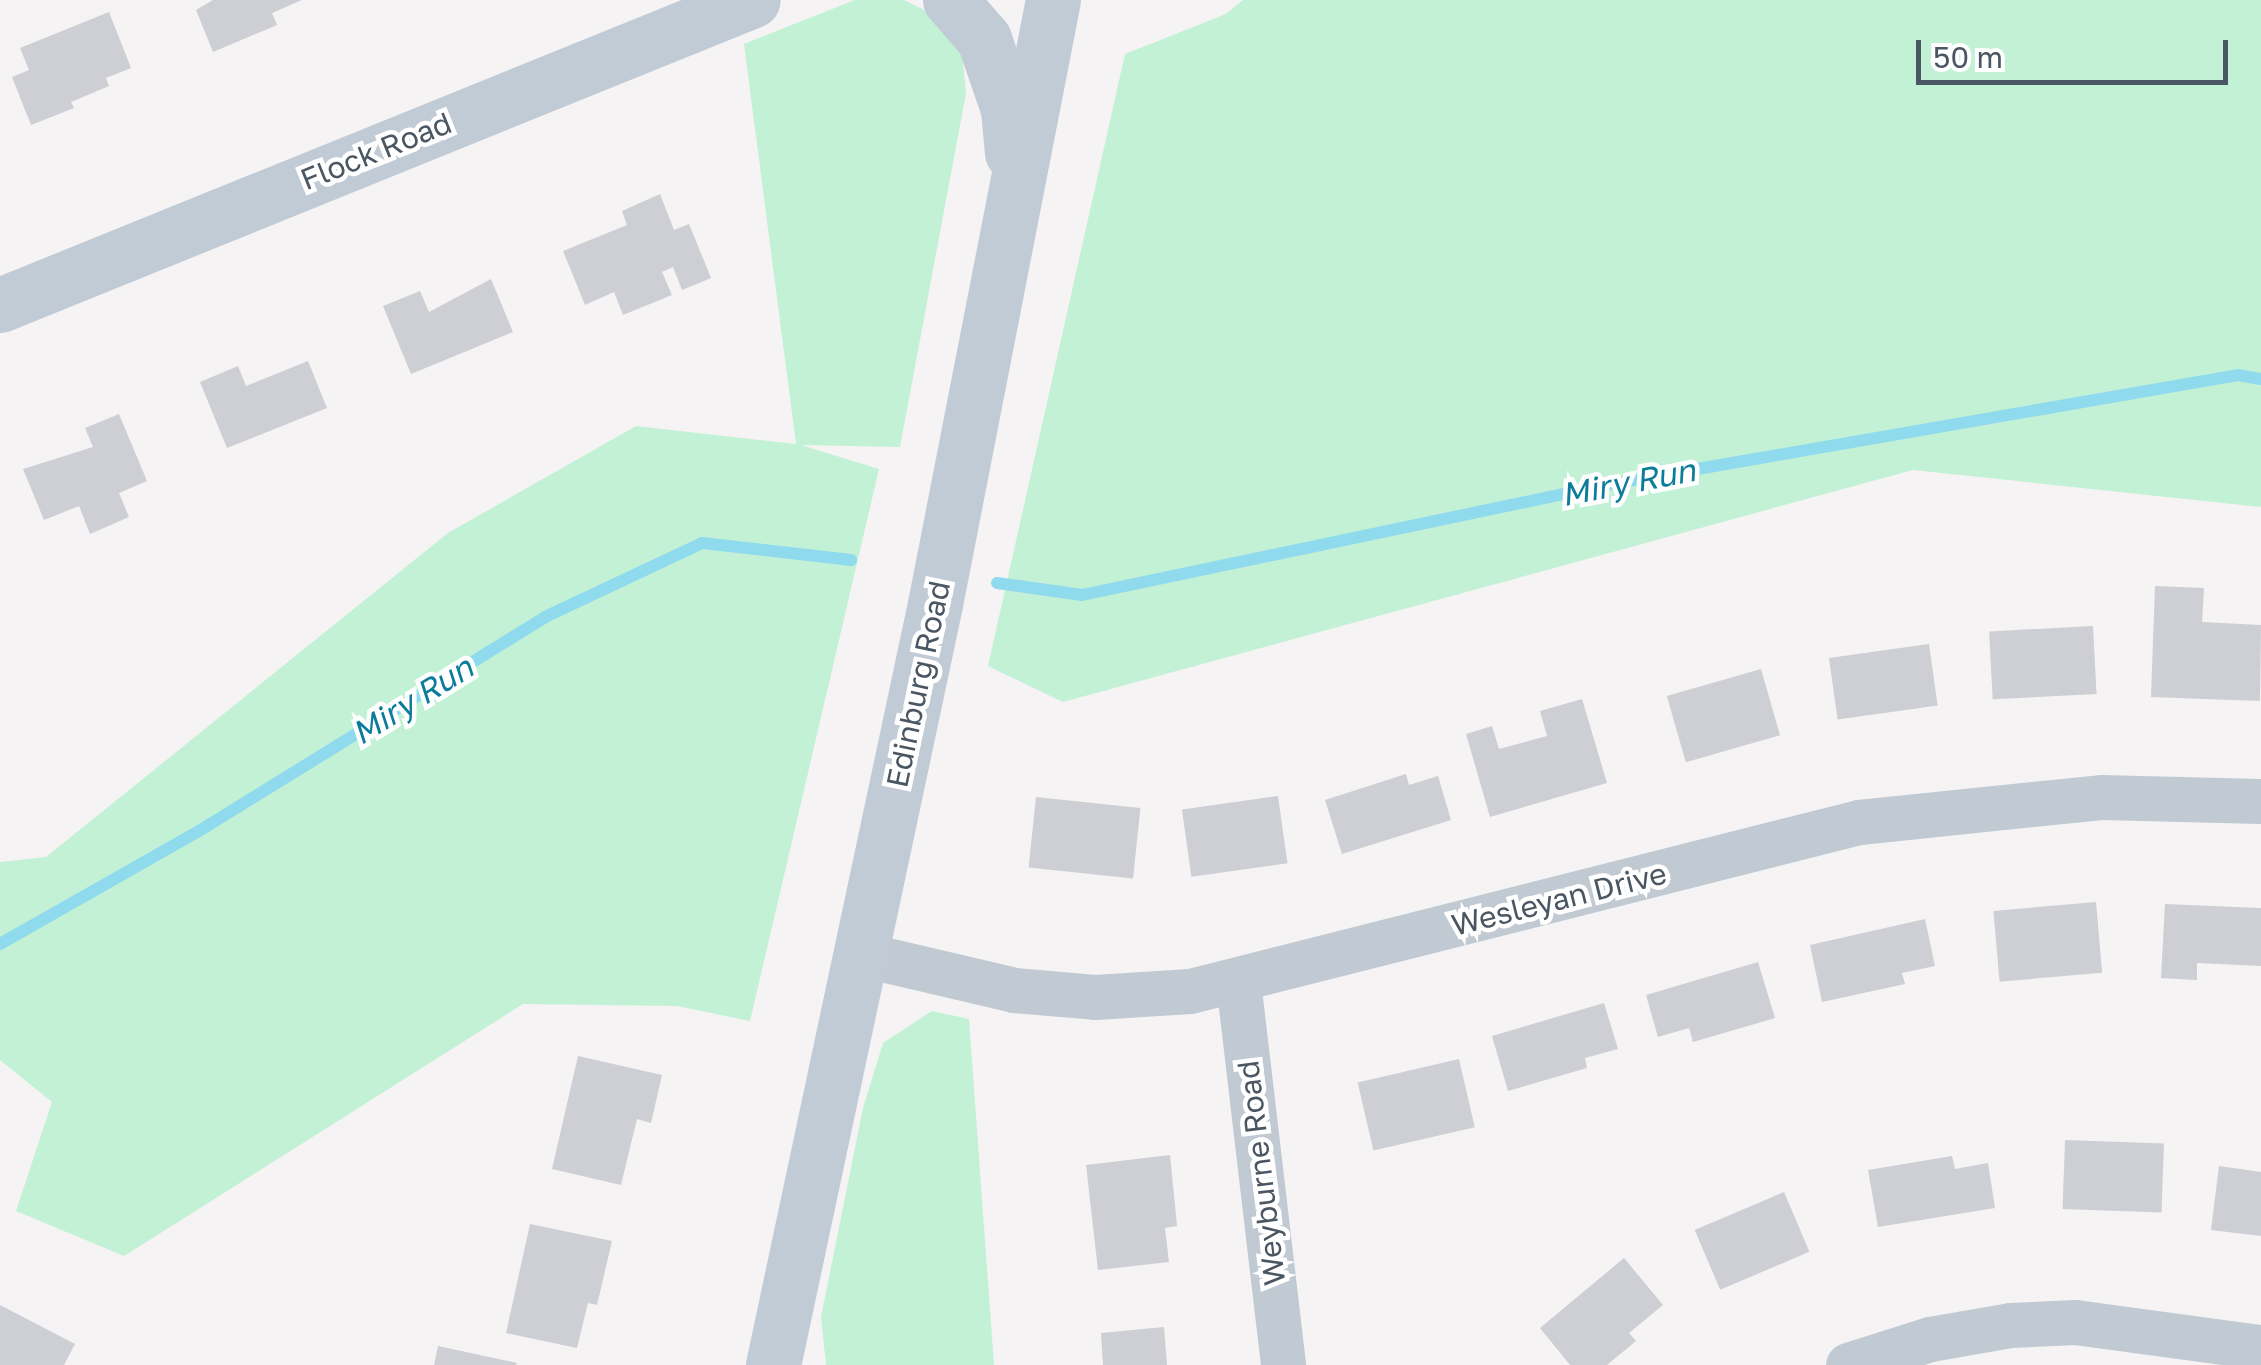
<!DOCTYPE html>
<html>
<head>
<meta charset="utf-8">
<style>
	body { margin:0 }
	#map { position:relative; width:2261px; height:1365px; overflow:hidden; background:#f5f3f3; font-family:"Golos Text",sans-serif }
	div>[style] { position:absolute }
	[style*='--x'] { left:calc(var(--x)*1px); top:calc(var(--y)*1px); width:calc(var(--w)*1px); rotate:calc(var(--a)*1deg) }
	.green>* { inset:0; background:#c3f1d5 }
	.stream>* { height:12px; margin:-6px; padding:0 6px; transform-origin:6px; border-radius:6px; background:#90daee }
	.building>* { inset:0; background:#cdcfd5; transform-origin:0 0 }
	.street>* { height:45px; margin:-22.5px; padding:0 22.5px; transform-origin:22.5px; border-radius:22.5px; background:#c1cad2 }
	.secondary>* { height:55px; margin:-27.5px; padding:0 27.5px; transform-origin:27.5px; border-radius:27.5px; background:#c1cbd6 }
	span { translate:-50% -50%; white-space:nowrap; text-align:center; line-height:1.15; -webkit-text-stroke:9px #fff; paint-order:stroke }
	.street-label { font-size:30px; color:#4a5661 }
	.water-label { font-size:32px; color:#0c7c9b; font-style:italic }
	.scale { position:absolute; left:1916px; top:40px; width:312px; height:45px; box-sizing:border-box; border:5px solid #4a5661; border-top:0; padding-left:12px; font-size:30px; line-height:35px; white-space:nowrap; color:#4a5661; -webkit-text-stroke:8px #fff; paint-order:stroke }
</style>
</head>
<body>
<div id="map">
	<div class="green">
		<i style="clip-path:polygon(855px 0,904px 0,943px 19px,962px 51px,966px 93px,900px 447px,801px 445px,879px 469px,750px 1021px,677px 1006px,523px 1004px,124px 1256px,16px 1211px,52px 1102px,0 1060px,0 862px,46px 857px,448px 533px,636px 426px,796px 444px,744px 44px)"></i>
		<i style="clip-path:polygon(1243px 0,2261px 0,2261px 507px,1913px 470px,1063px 702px,988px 666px,1125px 54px,1226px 14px)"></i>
		<i style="clip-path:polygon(932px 1011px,969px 1019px,994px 1365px,826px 1365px,821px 1317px,863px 1108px,883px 1043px)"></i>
	</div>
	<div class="stream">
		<i style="--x:997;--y:583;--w:86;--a:8"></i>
		<i style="--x:1082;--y:595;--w:541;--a:-11.85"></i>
		<i style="--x:1611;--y:484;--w:636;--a:-9.86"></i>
		<i style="--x:2238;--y:375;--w:23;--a:10"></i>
		<i style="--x:0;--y:944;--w:229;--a:-29.6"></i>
		<i style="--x:199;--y:831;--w:407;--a:-31.7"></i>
		<i style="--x:545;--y:617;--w:174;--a:-25.2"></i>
		<i style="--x:702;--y:543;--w:150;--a:6.5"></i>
	</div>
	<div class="building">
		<i style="clip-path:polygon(213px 0,302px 0,272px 13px,277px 25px,213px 52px,196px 10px)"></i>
		<i style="clip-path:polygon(109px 12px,131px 68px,106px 78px,109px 86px,71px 102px,74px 108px,31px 125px,12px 77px,29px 70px,20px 48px)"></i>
		<i style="clip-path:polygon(660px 194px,674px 230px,689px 224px,711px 278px,682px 290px,673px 267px,662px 272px,672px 295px,623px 315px,614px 292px,585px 305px,563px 251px,627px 225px,622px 211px)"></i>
		<i style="clip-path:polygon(491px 279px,513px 332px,411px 374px,383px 306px,420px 291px,429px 312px)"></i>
		<i style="clip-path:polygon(308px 361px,327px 408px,227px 448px,200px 382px,238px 366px,246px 386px)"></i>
		<i style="clip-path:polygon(119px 414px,147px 481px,119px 493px,129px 517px,90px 534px,79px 506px,44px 520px,23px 469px,93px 447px,85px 428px)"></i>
		<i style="clip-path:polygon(2155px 586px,2204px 588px,2202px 622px,2261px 625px,2260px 701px,2151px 697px)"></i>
		<i style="left:2093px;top:626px;width:68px;height:104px;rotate:87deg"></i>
		<i style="left:1929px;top:644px;width:62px;height:101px;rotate:82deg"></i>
		<i style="left:1761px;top:669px;width:69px;height:98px;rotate:74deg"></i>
		<i style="clip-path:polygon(1582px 699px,1607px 783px,1490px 817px,1466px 734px,1492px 726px,1499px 749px,1547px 736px,1540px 711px)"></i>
		<i style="clip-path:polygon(1406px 774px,1409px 785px,1438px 776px,1451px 820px,1342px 854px,1325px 800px)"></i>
		<i style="left:1278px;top:796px;width:68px;height:97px;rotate:82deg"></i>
		<i style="left:1036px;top:797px;width:105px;height:71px;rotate:6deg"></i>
		<i style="left:2096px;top:902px;width:71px;height:103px;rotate:85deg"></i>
		<i style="clip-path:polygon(2165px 904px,2261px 908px,2261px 966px,2197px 963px,2197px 980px,2161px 978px)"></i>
		<i style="clip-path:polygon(1925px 919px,1935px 966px,1902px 973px,1905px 984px,1822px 1002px,1810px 945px)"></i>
		<i style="clip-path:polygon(1758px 962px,1775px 1018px,1693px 1042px,1689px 1028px,1658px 1037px,1646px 995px)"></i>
		<i style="clip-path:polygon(1604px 1003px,1618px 1049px,1585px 1058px,1587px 1068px,1508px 1091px,1492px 1036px)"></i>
		<i style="clip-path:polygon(578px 1056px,662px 1075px,651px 1123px,637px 1119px,621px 1185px,552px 1169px)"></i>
		<i style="left:1459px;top:1059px;width:70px;height:104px;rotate:77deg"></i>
		<i style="left:2065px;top:1140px;width:99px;height:69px;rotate:2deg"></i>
		<i style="clip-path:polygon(1170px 1155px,1177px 1226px,1165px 1228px,1169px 1262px,1098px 1270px,1086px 1165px)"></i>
		<i style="clip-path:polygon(1952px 1156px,1955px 1169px,1988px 1163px,1995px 1208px,1878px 1227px,1868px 1170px)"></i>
		<i style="clip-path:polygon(2219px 1166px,2261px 1172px,2261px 1236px,2211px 1230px)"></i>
		<i style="left:1784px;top:1192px;width:65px;height:97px;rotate:67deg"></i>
		<i style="clip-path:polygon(530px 1224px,612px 1241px,597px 1305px,588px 1303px,577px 1348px,506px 1333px)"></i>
		<i style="clip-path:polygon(1624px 1258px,1663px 1305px,1629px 1333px,1636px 1341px,1607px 1365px,1570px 1365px,1540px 1328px)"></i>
		<i style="clip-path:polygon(0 1305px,75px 1344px,64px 1365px,0 1365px)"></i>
		<i style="clip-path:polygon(1164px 1327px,1167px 1365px,1103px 1365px,1101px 1333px)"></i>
		<i style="clip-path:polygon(438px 1346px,517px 1363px,516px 1365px,434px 1365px)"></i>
	</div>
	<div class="street">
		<i style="--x:861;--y:954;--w:157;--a:13.2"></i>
		<i style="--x:1014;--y:990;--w:81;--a:4.9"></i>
		<i style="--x:1095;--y:997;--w:95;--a:-3.6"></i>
		<i style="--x:1190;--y:991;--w:690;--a:-14.18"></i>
		<i style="--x:1859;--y:822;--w:243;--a:-5.9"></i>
		<i style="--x:2101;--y:797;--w:160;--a:1.4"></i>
		<i style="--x:1238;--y:981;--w:387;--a:83.3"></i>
		<i style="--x:1848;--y:1365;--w:86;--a:-17.6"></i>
		<i style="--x:1930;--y:1339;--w:81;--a:-9.9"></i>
		<i style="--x:2010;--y:1325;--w:65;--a:-2.6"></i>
		<i style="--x:2075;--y:1322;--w:188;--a:7.7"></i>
	</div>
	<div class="secondary">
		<i style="--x:950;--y:0;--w:52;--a:48.9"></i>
		<i style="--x:984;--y:39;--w:74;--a:71.1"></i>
		<i style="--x:1008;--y:109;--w:44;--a:84.8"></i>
		<i style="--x:0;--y:305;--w:812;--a:-22.05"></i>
		<i style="--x:773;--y:1365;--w:778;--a:-77.98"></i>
		<i style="--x:935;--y:604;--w:615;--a:-78.95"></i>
	</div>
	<div class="street-label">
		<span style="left:376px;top:151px;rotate:-22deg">Flock Road</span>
		<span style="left:918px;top:684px;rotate:-78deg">Edinburg Road</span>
		<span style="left:1559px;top:899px;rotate:-14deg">Wesleyan Drive</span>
		<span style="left:1261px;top:1173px;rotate:-97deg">Weyburne Road</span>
	</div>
	<div class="water-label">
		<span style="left:1628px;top:482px;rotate:-11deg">Miry Run</span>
		<span style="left:412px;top:700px;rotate:-32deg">Miry Run</span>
	</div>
	<div class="scale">50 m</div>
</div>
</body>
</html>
